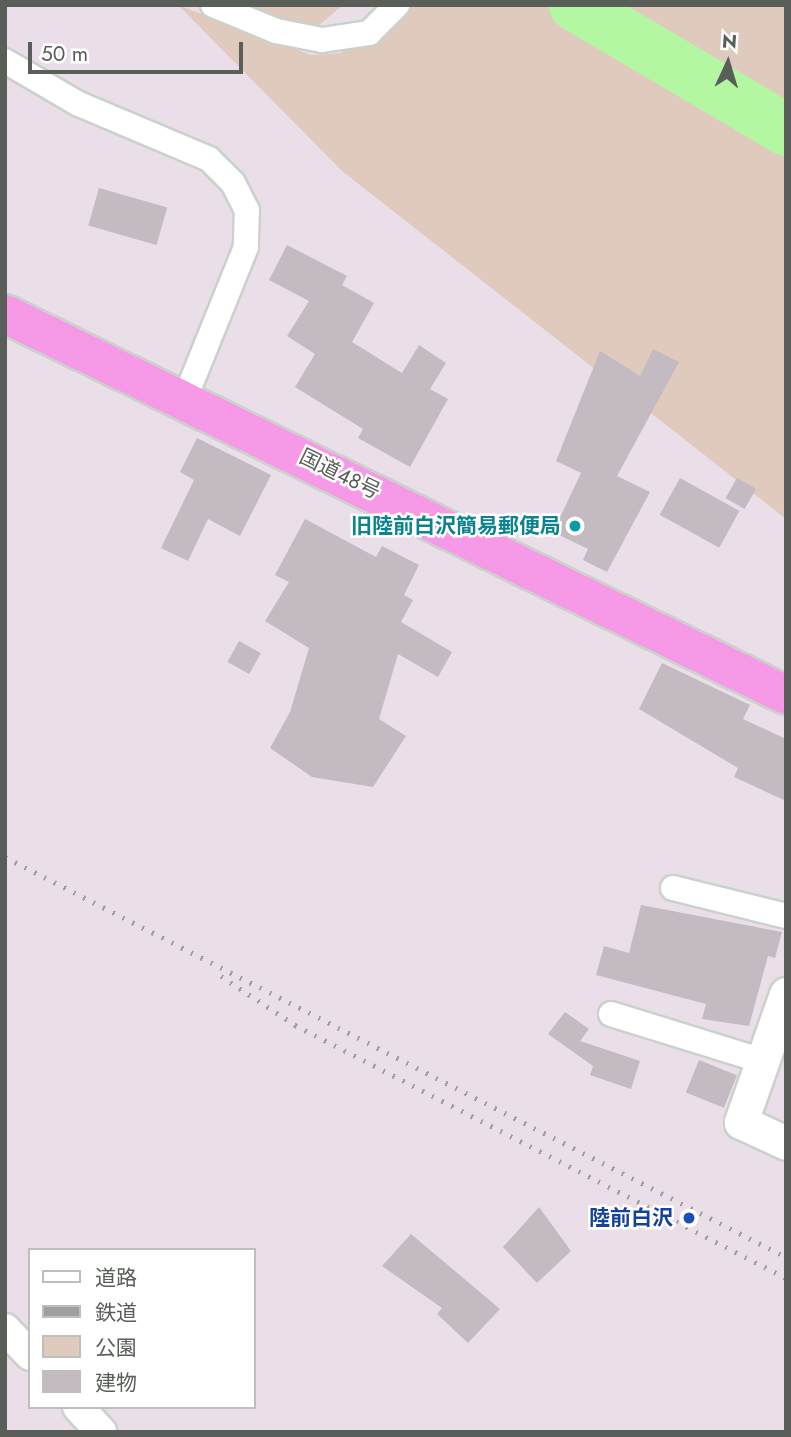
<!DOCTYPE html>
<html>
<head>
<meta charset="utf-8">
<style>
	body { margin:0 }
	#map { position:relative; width:791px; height:1437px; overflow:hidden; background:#eadfe9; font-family:Jost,"Noto Sans JP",sans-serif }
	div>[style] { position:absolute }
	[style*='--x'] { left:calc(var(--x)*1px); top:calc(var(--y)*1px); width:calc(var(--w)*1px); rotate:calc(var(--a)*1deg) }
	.green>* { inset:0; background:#e0cabd }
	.river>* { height:52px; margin:-26px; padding:0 26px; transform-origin:26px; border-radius:26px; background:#b3f7a2 }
	.building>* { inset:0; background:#c3bac2; transform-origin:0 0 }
	.roads { filter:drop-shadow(2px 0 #cbd1cb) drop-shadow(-2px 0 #cbd1cb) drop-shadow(0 2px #cbd1cb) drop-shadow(0 -2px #cbd1cb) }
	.minor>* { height:24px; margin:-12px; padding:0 12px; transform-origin:12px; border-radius:12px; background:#fff }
	.tertiary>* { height:30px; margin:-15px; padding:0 15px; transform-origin:15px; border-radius:15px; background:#fff }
	.secondary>* { height:33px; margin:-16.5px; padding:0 16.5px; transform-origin:16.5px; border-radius:16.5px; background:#fff }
	.trunk>* { height:38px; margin:-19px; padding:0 19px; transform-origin:19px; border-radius:19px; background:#f69ae8 }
	.rail>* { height:5px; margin-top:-2.5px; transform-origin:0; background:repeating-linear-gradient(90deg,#9ea09d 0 2px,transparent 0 11px) }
	.dots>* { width:19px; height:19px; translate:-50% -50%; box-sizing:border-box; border:4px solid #fff; border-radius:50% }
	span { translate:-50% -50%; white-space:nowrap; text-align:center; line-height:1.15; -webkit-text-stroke:5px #fff; paint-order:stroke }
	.street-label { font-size:21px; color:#595f58 }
	.culture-label { font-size:21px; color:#0d838f; font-weight:700 }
	.right { translate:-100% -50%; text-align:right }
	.transit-label { font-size:21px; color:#164399; font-weight:700 }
	.frame { position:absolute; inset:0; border:7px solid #595f58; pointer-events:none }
	.legend { position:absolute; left:28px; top:1248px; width:228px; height:161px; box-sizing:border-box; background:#fff; border:2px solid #bdbfbc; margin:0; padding:9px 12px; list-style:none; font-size:21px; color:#595f58 }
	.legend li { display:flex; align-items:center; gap:14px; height:35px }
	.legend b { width:35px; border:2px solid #bdbfbc }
	.north { position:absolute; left:693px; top:28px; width:70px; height:70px; -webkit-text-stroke:5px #fff; paint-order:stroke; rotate:4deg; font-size:19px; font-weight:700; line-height:28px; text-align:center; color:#595f58 }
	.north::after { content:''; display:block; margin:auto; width:24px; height:32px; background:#595f58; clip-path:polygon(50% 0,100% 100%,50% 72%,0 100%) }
	.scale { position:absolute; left:28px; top:42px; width:215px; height:32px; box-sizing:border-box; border:4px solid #595f58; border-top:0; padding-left:9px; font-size:21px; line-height:24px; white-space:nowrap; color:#595f58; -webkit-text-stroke:5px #fff; paint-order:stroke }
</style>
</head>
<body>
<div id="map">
	<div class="green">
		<i style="clip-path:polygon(178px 5px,311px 55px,341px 53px,383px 5px,786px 5px,786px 519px,342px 171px)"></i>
		<i style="clip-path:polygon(234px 5px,343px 5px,312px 31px)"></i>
	</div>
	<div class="river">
		<i style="--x:575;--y:5;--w:245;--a:30.6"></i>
	</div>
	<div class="building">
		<i style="left:99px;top:188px;width:71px;height:39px;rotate:16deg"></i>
		<i style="clip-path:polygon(287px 245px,347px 276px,342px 285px,374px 303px,352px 342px,402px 373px,419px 345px,446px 363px,430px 389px,448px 399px,410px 467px,358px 438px,363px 429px,295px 387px,315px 354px,287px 336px,309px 301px,269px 280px)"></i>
		<i style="clip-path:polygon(653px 349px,679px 362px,617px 476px,650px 492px,607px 572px,583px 560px,588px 549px,553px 532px,581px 473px,556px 461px,600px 351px,640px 376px)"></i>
		<i style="clip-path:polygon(197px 438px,271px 475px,240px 536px,208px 519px,188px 561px,161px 548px,194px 480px,180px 472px)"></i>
		<i style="left:680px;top:478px;width:68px;height:42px;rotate:29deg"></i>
		<i style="left:737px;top:478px;width:22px;height:23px;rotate:30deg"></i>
		<i style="clip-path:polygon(305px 519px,376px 557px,382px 546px,419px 565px,404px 595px,413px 600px,401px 622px,452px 652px,438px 677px,398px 654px,379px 719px,406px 736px,373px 787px,312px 777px,270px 748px,290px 712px,309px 648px,265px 621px,289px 582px,275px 575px)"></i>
		<i style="left:239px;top:641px;width:25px;height:24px;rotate:29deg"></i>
		<i style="clip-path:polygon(662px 663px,750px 705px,743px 719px,786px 739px,786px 801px,734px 777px,738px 768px,639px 709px)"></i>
		<i style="clip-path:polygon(641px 905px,782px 932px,775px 958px,768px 956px,749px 1026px,702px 1019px,706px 1004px,596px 975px,604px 946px,629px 953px)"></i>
		<i style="clip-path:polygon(565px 1012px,589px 1029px,580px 1041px,640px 1061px,631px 1089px,590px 1075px,593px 1066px,548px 1034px)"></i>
		<i style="left:699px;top:1060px;width:41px;height:35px;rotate:22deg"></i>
		<i style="clip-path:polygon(539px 1207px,571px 1251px,537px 1283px,503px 1247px)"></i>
		<i style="clip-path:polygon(411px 1234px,500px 1309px,468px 1343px,437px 1314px,442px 1308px,382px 1266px)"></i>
	</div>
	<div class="roads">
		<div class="minor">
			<i style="--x:213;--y:5;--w:68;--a:22.4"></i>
			<i style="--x:276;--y:31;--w:47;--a:11.1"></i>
			<i style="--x:322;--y:40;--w:48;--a:-8.5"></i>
			<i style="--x:369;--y:33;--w:40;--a:-45"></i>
			<i style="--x:5;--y:61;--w:86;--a:30.2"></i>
			<i style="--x:79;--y:104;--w:141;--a:22.9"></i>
			<i style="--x:209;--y:159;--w:34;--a:45"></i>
			<i style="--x:233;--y:183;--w:30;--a:63"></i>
			<i style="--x:247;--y:210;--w:37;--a:92"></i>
			<i style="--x:246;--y:247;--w:163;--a:112"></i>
			<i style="--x:673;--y:888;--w:116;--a:13.9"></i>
			<i style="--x:611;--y:1014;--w:159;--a:17.2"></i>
		</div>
		<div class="tertiary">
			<i style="--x:5;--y:1329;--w:36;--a:46"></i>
			<i style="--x:78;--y:1407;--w:34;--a:47"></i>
		</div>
		<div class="secondary">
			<i style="--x:786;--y:994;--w:136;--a:109.4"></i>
			<i style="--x:741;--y:1122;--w:50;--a:25"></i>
		</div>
		<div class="trunk">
			<i style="--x:5;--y:314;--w:869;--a:26"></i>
		</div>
	</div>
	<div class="rail">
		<i style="--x:5;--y:857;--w:877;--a:27.12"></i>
		<i style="--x:221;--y:976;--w:89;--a:33.5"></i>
		<i style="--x:295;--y:1025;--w:552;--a:27.26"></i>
	</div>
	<div class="dots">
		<i style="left:575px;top:526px;background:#0f9aa8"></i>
		<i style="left:689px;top:1218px;background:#1a4fb4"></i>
	</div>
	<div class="street-label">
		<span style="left:340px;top:474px;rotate:26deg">国道48号</span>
	</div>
	<div class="culture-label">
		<span class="right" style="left:561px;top:526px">旧陸前白沢簡易郵便局</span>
	</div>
	<div class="transit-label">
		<span class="right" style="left:673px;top:1218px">陸前白沢</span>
	</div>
	<div class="frame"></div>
	<ul class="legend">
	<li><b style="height:9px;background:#fff"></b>道路</li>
	<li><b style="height:9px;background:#9ea09d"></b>鉄道</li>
	<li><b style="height:19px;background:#e0cabd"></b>公園</li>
	<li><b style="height:19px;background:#c3bac2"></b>建物</li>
	</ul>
	<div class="north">N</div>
	<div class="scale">50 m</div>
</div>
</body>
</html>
